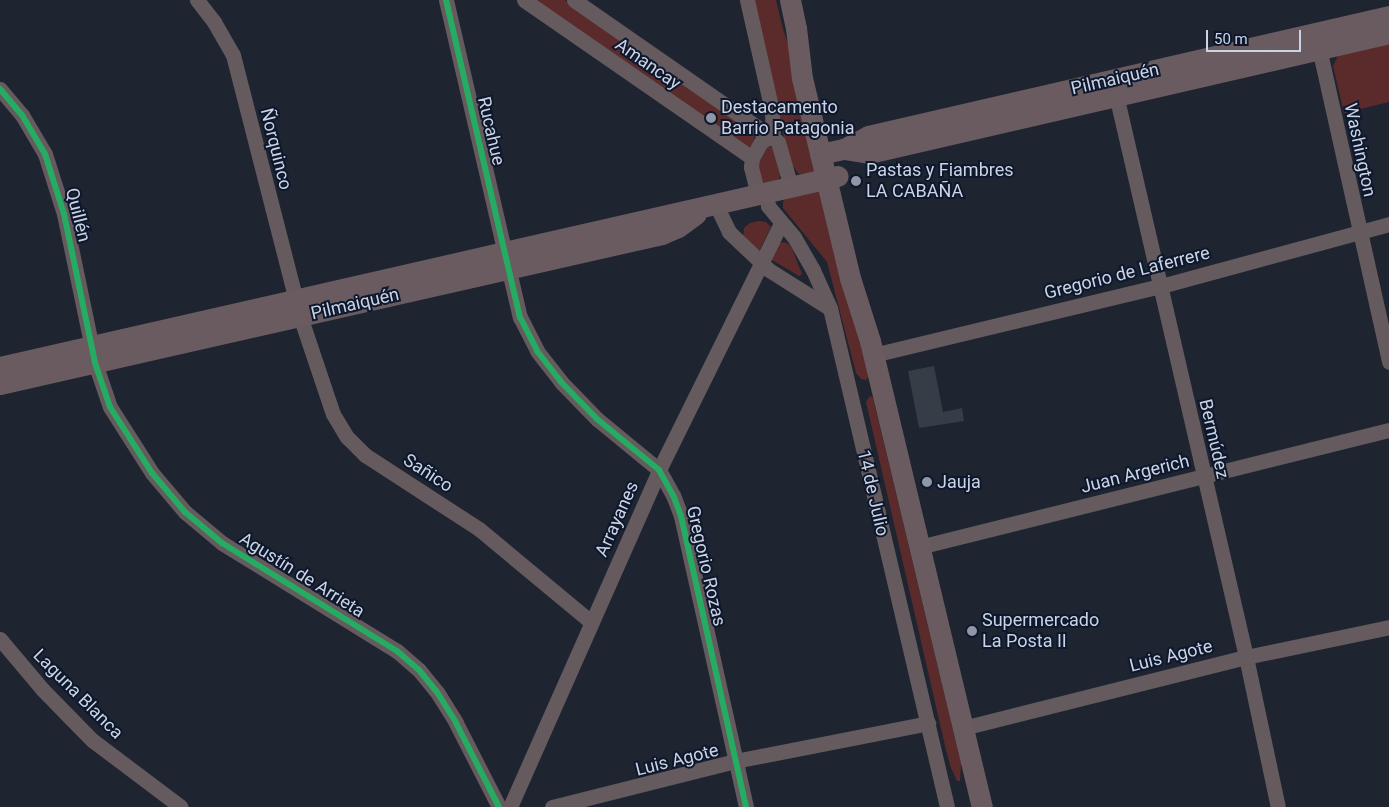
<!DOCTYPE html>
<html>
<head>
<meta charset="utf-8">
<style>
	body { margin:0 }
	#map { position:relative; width:1389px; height:807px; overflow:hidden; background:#1e2430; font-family:Roboto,sans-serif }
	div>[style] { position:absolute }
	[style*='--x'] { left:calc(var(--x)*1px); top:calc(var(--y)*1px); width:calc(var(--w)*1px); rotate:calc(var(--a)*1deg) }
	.green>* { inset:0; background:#5b2b2c }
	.building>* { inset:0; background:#373d47 }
	.street>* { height:15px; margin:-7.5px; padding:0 7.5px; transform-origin:7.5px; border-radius:7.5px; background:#655a5d }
	.secondary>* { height:21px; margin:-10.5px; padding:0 10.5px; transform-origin:10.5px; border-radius:10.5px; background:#695b60 }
	.cycleway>* { height:6px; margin:-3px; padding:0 3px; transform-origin:3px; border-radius:3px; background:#26ab63 }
	.dots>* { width:14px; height:14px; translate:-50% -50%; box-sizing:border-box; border:2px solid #0d182e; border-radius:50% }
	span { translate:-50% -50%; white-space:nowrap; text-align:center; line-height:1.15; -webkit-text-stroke:4px #0d182e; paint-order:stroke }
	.street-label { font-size:18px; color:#ccd4e3 }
	.poi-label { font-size:18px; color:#ccd4e3 }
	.left { translate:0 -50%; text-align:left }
	.scale { position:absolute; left:1206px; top:30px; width:95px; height:22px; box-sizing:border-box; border:2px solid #ccd4e3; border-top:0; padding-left:6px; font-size:15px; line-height:18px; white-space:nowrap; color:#ccd4e3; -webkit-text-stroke:4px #0d182e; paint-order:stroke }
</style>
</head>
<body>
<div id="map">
	<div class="green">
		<i style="clip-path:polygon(535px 0,565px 0,753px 132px,755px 135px,752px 145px,749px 147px)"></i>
		<i style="clip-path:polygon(754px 0,776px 0,783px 29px,799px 75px,818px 172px,799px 174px,789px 161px)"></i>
		<i style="clip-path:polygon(1389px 42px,1389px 102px,1344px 113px,1333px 66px,1339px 54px)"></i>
		<i style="clip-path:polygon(769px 146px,773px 148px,780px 174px,779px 179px,764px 184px,760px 180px,757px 162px,765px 147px)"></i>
		<i style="clip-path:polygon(814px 190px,821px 192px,870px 374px,866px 380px,861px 379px,856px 373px,827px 262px,783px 208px,783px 202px,786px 196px)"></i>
		<i style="clip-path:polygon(759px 221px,766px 222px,771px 227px,759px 251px,743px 240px,744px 228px,750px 223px)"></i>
		<i style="clip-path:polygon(784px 242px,789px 244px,793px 251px,802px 274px,799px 276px,772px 260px,772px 254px,780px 243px)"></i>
		<i style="clip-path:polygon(870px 396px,873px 398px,961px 763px,960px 781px,957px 781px,951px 768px,946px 750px,866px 402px)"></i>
	</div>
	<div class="building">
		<i style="clip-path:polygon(934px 366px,943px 412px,962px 408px,964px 421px,919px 428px,908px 371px)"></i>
	</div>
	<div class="street">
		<i style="--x:197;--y:0;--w:28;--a:52"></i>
		<i style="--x:214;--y:22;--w:38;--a:60"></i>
		<i style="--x:233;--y:55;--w:269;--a:75.6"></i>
		<i style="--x:300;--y:316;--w:103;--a:71.4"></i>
		<i style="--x:333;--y:414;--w:27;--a:59"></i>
		<i style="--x:347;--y:437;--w:25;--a:45"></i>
		<i style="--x:365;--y:455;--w:136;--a:33"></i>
		<i style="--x:479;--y:529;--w:146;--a:39.7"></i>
		<i style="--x:446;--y:0;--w:326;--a:76.9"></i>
		<i style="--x:520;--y:317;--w:38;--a:63"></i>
		<i style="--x:537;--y:351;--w:39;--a:52"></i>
		<i style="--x:561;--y:382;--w:52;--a:45.8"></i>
		<i style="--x:597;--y:419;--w:80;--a:39.4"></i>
		<i style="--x:659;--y:470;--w:29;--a:61"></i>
		<i style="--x:673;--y:495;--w:22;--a:69"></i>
		<i style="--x:681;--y:516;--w:298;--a:77.4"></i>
		<i style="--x:524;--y:0;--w:277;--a:34.7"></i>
		<i style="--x:574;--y:0;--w:223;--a:34.8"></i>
		<i style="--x:757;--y:127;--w:15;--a:48"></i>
		<i style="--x:747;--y:0;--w:114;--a:77.3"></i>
		<i style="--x:772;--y:111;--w:27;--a:88"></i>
		<i style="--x:1317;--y:39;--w:331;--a:77.4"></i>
		<i style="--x:1114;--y:86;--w:586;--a:76.98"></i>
		<i style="--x:1246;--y:657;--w:153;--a:78"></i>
		<i style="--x:0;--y:89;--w:34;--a:50"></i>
		<i style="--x:22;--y:115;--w:45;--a:59.5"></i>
		<i style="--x:45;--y:154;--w:63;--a:72.4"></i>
		<i style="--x:64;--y:214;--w:152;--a:78.2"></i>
		<i style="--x:95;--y:363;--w:46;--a:71.2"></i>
		<i style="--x:110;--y:407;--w:78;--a:57.5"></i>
		<i style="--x:152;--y:473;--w:51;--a:49.8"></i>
		<i style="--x:185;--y:512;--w:48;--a:40"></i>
		<i style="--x:222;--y:543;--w:206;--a:31.7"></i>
		<i style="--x:397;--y:651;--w:29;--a:41"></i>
		<i style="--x:419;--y:670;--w:28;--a:51"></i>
		<i style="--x:437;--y:692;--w:36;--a:58"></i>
		<i style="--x:456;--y:723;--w:94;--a:62.9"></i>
		<i style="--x:766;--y:193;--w:13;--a:81"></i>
		<i style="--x:768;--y:206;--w:40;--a:50"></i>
		<i style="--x:794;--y:237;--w:38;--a:60"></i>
		<i style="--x:813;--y:270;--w:42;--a:65.9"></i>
		<i style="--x:830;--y:308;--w:513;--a:76.8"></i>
		<i style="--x:758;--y:195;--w:29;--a:-104"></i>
		<i style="--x:751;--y:167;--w:9;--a:-84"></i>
		<i style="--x:752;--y:158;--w:18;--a:-61"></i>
		<i style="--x:761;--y:142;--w:7;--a:-34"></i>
		<i style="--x:767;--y:138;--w:6;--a:0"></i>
		<i style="--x:773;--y:138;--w:6;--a:39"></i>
		<i style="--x:778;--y:142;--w:47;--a:73.9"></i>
		<i style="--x:716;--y:205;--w:30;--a:64"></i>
		<i style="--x:729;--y:232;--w:55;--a:43.5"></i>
		<i style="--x:769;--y:270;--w:71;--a:32.3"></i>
		<i style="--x:873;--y:355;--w:296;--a:-13.5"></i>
		<i style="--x:1161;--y:286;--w:236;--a:-15.2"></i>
		<i style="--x:919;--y:547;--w:484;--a:-14"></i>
		<i style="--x:0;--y:639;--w:67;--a:49.9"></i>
		<i style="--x:43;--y:690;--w:70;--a:45.6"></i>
		<i style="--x:92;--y:740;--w:111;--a:37"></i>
		<i style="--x:963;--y:728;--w:292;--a:-14.1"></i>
		<i style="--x:1246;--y:657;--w:146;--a:-11.8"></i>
		<i style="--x:510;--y:807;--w:368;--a:-66.1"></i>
		<i style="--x:659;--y:470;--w:275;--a:-63.7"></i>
		<i style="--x:552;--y:807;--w:189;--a:-14.1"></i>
		<i style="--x:735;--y:761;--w:197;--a:-11.1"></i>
	</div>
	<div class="secondary">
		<i style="--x:790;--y:0;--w:29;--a:78"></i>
		<i style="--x:796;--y:28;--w:50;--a:83.2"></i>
		<i style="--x:802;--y:78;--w:206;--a:76.5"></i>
		<i style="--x:850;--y:278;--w:66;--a:72.4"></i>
		<i style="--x:870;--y:341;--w:479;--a:76.5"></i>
		<i style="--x:844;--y:149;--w:25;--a:9"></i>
		<i style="--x:869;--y:153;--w:534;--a:-12.99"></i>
		<i style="--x:820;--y:154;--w:25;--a:-12"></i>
		<i style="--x:844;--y:149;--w:27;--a:-28"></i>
		<i style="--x:868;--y:136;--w:535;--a:-12.97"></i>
		<i style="--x:0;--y:367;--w:859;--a:-12.84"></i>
		<i style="--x:0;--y:384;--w:679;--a:-12.77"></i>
		<i style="--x:662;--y:234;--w:17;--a:-24"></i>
		<i style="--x:678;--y:227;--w:22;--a:-36"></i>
	</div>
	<div class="cycleway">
		<i style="--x:446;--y:0;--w:326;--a:76.9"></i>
		<i style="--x:520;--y:317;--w:38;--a:63"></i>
		<i style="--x:537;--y:351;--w:39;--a:52"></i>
		<i style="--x:561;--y:382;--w:52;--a:45.8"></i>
		<i style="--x:597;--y:419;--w:80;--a:39.4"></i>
		<i style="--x:659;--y:470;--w:29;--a:61"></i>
		<i style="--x:673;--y:495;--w:22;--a:69"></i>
		<i style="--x:681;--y:516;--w:298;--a:77.4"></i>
		<i style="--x:0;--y:89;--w:34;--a:50"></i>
		<i style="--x:22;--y:115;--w:45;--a:59.5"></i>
		<i style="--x:45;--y:154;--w:63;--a:72.4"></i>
		<i style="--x:64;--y:214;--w:152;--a:78.2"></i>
		<i style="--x:95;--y:363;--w:46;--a:71.2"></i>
		<i style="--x:110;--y:407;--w:78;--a:57.5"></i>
		<i style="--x:152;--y:473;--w:51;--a:49.8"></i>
		<i style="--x:185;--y:512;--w:48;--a:40"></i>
		<i style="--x:222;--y:543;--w:206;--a:31.7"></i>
		<i style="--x:397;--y:651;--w:29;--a:41"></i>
		<i style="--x:419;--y:670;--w:28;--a:51"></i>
		<i style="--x:437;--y:692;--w:36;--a:58"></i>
		<i style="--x:456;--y:723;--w:94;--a:62.9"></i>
	</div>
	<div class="dots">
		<i style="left:711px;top:118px;background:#8f96a4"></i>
		<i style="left:856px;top:181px;background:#8f96a4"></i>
		<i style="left:927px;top:482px;background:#8f96a4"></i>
		<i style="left:972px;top:631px;background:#8f96a4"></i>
	</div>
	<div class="street-label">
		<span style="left:648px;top:64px;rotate:35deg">Amancay</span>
		<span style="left:1115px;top:79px;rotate:-13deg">Pilmaiquén</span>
		<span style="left:491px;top:131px;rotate:77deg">Rucahue</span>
		<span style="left:276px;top:149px;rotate:76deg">Ñorquinco</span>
		<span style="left:1360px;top:150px;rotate:78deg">Washington</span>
		<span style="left:78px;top:215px;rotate:76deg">Quillén</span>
		<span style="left:1127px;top:273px;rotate:-14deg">Gregorio de Laferrere</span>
		<span style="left:355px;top:304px;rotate:-13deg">Pilmaiquén</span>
		<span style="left:1214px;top:439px;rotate:77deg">Bermúdez</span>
		<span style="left:428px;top:473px;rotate:33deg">Sañico</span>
		<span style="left:1135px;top:474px;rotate:-14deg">Juan Argerich</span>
		<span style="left:873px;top:493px;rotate:77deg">14 de Julio</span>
		<span style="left:617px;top:519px;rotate:-66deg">Arrayanes</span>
		<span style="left:706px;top:566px;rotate:77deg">Gregorio Rozas</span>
		<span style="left:302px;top:575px;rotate:32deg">Agustín de Arrieta</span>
		<span style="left:1171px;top:656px;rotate:-14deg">Luis Agote</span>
		<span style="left:78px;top:694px;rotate:45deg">Laguna Blanca</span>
		<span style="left:677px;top:760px;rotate:-14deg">Luis Agote</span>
	</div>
	<div class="poi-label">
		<span class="left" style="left:721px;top:118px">Destacamento<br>Barrio Patagonia</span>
		<span class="left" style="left:866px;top:181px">Pastas y Fiambres<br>LA CABAÑA</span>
		<span class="left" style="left:937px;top:482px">Jauja</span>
		<span class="left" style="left:982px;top:631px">Supermercado<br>La Posta II</span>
	</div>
	<div class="scale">50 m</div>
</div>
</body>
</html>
